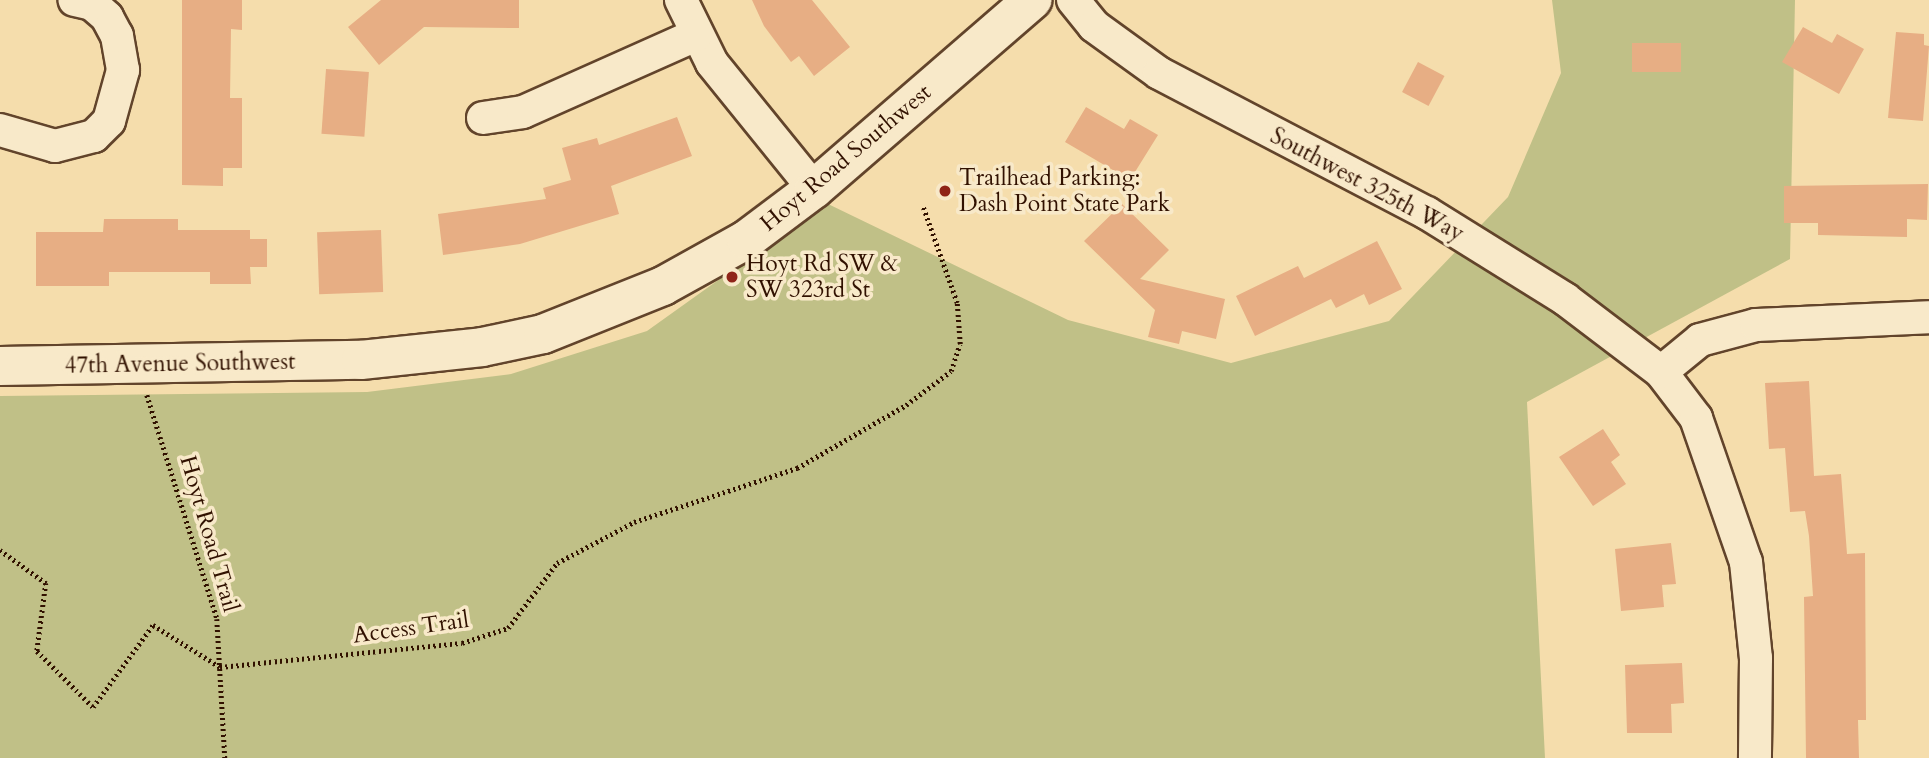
<!DOCTYPE html>
<html>
<head>
<meta charset="utf-8">
<style>
	body { margin:0 }
	#map { position:relative; width:1929px; height:758px; overflow:hidden; background:#f5ddac; font-family:Cardo,serif }
	div>[style] { position:absolute }
	[style*='--x'] { left:calc(var(--x)*1px); top:calc(var(--y)*1px); width:calc(var(--w)*1px); rotate:calc(var(--a)*1deg) }
	.green>* { inset:0; background:#c0c087 }
	.building>* { inset:0; background:#e7ae84; transform-origin:0 0 }
	.path>* { height:4.5px; margin-top:-2.25px; transform-origin:0; background:repeating-linear-gradient(90deg,#311100 0 2px,transparent 0 5.5px) }
	.roads { filter:drop-shadow(2px 0 #62442b) drop-shadow(-2px 0 #62442b) drop-shadow(0 2px #62442b) drop-shadow(0 -2px #62442b) }
	.minor>* { height:32px; margin:-16px; padding:0 16px; transform-origin:16px; border-radius:16px; background:#f8e9c9 }
	.secondary>* { height:38px; margin:-19px; padding:0 19px; transform-origin:19px; border-radius:19px; background:#f8e9c9 }
	.dots>* { width:19px; height:19px; translate:-50% -50%; box-sizing:border-box; border:4px solid #f8e9c9; border-radius:50% }
	span { translate:-50% -50%; white-space:nowrap; text-align:center; line-height:1.15; -webkit-text-stroke:7px #f8e9c9; paint-order:stroke }
	.street-label { font-size:23px; color:#311100 }
	.poi-label { font-size:23px; color:#311100 }
	.left { translate:0 -50%; text-align:left }
</style>
</head>
<body>
<div id="map">
	<div class="green">
		<i style="clip-path:polygon(1552px 0,1795px 0,1790px 259px,1527px 402px,1545px 758px,0 758px,0 396px,367px 392px,511px 374px,647px 331px,826px 203px,1068px 320px,1231px 363px,1389px 321px,1508px 197px,1561px 73px)"></i>
	</div>
	<div class="building">
		<i style="clip-path:polygon(182px 0,242px 0,242px 30px,231px 29px,230px 98px,242px 98px,242px 168px,223px 168px,223px 186px,182px 185px)"></i>
		<i style="clip-path:polygon(381px 0,519px 0,519px 28px,424px 27px,379px 65px,348px 27px)"></i>
		<i style="clip-path:polygon(752px 0,812px 0,850px 47px,814px 76px,799px 56px,791px 62px,764px 26px)"></i>
		<i style="clip-path:polygon(1803px 27px,1832px 43px,1837px 34px,1864px 49px,1839px 94px,1782px 62px)"></i>
		<i style="clip-path:polygon(1896px 32px,1924px 34px,1924px 45px,1929px 46px,1923px 121px,1888px 118px)"></i>
		<i style="left:1632px;top:43px;width:49px;height:29px"></i>
		<i style="left:1418px;top:62px;width:30px;height:34px;rotate:28deg"></i>
		<i style="left:326px;top:69px;width:43px;height:65px;rotate:4deg"></i>
		<i style="clip-path:polygon(1086px 107px,1124px 129px,1130px 119px,1158px 135px,1130px 180px,1065px 142px)"></i>
		<i style="clip-path:polygon(677px 117px,692px 156px,611px 186px,619px 214px,520px 244px,443px 255px,438px 214px,546px 199px,543px 188px,571px 180px,562px 148px,597px 138px,599px 145px)"></i>
		<i style="clip-path:polygon(1928px 184px,1927px 220px,1907px 219px,1907px 237px,1818px 235px,1818px 223px,1784px 223px,1784px 186px)"></i>
		<i style="clip-path:polygon(1122px 204px,1169px 250px,1140px 279px,1225px 299px,1216px 339px,1182px 331px,1179px 344px,1148px 337px,1155px 310px,1084px 241px)"></i>
		<i style="clip-path:polygon(104px 219px,178px 219px,178px 230px,250px 230px,250px 239px,267px 239px,267px 267px,250px 267px,251px 284px,210px 284px,210px 272px,109px 272px,109px 286px,36px 286px,36px 232px,103px 232px)"></i>
		<i style="left:381px;top:230px;width:62px;height:64px;rotate:88deg"></i>
		<i style="clip-path:polygon(1377px 241px,1402px 289px,1369px 305px,1364px 294px,1336px 308px,1331px 299px,1255px 336px,1236px 296px,1298px 266px,1304px 278px)"></i>
		<i style="clip-path:polygon(1809px 381px,1814px 476px,1841px 474px,1847px 554px,1865px 553px,1866px 720px,1858px 720px,1859px 758px,1806px 758px,1804px 597px,1813px 596px,1809px 536px,1805px 511px,1790px 512px,1785px 448px,1769px 449px,1765px 383px)"></i>
		<i style="clip-path:polygon(1603px 429px,1620px 455px,1611px 462px,1626px 484px,1593px 506px,1559px 457px)"></i>
		<i style="clip-path:polygon(1671px 543px,1676px 584px,1662px 585px,1664px 607px,1621px 611px,1615px 549px)"></i>
		<i style="clip-path:polygon(1682px 663px,1684px 703px,1671px 704px,1672px 733px,1627px 733px,1625px 665px)"></i>
	</div>
	<div class="path">
		<i style="--x:147;--y:395;--w:235;--a:72.6"></i>
		<i style="--x:217;--y:619;--w:139;--a:86.7"></i>
		<i style="--x:0;--y:550;--w:57;--a:35.7"></i>
		<i style="--x:46;--y:583;--w:69;--a:97.5"></i>
		<i style="--x:37;--y:651;--w:79;--a:45"></i>
		<i style="--x:93;--y:707;--w:102;--a:-53.8"></i>
		<i style="--x:153;--y:625;--w:79;--a:32.1"></i>
		<i style="--x:220;--y:667;--w:243;--a:-5.7"></i>
		<i style="--x:462;--y:643;--w:48;--a:-18.1"></i>
		<i style="--x:508;--y:628;--w:81;--a:-53"></i>
		<i style="--x:557;--y:563;--w:87;--a:-28"></i>
		<i style="--x:634;--y:522;--w:172;--a:-18.3"></i>
		<i style="--x:797;--y:468;--w:126;--a:-30"></i>
		<i style="--x:906;--y:405;--w:56;--a:-37.1"></i>
		<i style="--x:951;--y:371;--w:28;--a:-72"></i>
		<i style="--x:960;--y:344;--w:41;--a:-94.2"></i>
		<i style="--x:957;--y:303;--w:102;--a:-109.5"></i>
	</div>
	<div class="roads">
		<div class="minor">
			<i style="--x:681;--y:0;--w:70;--a:63.8"></i>
			<i style="--x:712;--y:63;--w:162;--a:51"></i>
			<i style="--x:1073;--y:0;--w:33;--a:51"></i>
			<i style="--x:1094;--y:26;--w:80;--a:35.9"></i>
			<i style="--x:1159;--y:73;--w:302;--a:27.6"></i>
			<i style="--x:1427;--y:213;--w:163;--a:31.9"></i>
			<i style="--x:1565;--y:299;--w:121;--a:37.2"></i>
			<i style="--x:1661;--y:372;--w:58;--a:52.7"></i>
			<i style="--x:1696;--y:418;--w:152;--a:70.9"></i>
			<i style="--x:1746;--y:562;--w:97;--a:84.1"></i>
			<i style="--x:1756;--y:658;--w:100;--a:90.6"></i>
			<i style="--x:483;--y:118;--w:40;--a:-8.5"></i>
			<i style="--x:523;--y:112;--w:189;--a:-24"></i>
			<i style="--x:0;--y:130;--w:57;--a:16.2"></i>
			<i style="--x:55;--y:146;--w:40;--a:-14.4"></i>
			<i style="--x:94;--y:136;--w:21;--a:-45"></i>
			<i style="--x:109;--y:121;--w:53;--a:-74.6"></i>
			<i style="--x:123;--y:70;--w:35;--a:-100"></i>
			<i style="--x:117;--y:36;--w:21;--a:-118"></i>
			<i style="--x:107;--y:17;--w:20;--a:-139"></i>
			<i style="--x:92;--y:4;--w:18;--a:-167"></i>
			<i style="--x:1661;--y:372;--w:50;--a:-39.4"></i>
			<i style="--x:1700;--y:340;--w:58;--a:-15"></i>
			<i style="--x:1756;--y:325;--w:173;--a:-2.6"></i>
		</div>
		<div class="secondary">
			<i style="--x:0;--y:366;--w:361;--a:-1"></i>
			<i style="--x:361;--y:360;--w:122;--a:-6.1"></i>
			<i style="--x:482;--y:347;--w:62;--a:-12"></i>
			<i style="--x:543;--y:334;--w:129;--a:-21.8"></i>
			<i style="--x:663;--y:286;--w:95;--a:-29"></i>
			<i style="--x:746;--y:240;--w:85;--a:-36.9"></i>
			<i style="--x:814;--y:189;--w:289;--a:-40.9"></i>
		</div>
	</div>
	<div class="dots">
		<i style="left:945px;top:191px;background:#8f2418"></i>
		<i style="left:732px;top:277px;background:#8f2418"></i>
	</div>
	<div class="street-label">
		<span style="left:846px;top:158px;rotate:-40deg">Hoyt Road Southwest</span>
		<span style="left:1367px;top:185px;rotate:28deg">Southwest 325th Way</span>
		<span style="left:180px;top:364px;rotate:-1deg">47th Avenue Southwest</span>
		<span style="left:209px;top:534px;rotate:74deg">Hoyt Road Trail</span>
		<span style="left:411px;top:628px;rotate:-8deg">Access Trail</span>
	</div>
	<div class="poi-label">
		<span class="left" style="left:959px;top:191px">Trailhead Parking:<br>Dash Point State Park</span>
		<span class="left" style="left:746px;top:277px">Hoyt Rd SW &amp;<br>SW 323rd St</span>
	</div>
</div>
</body>
</html>
